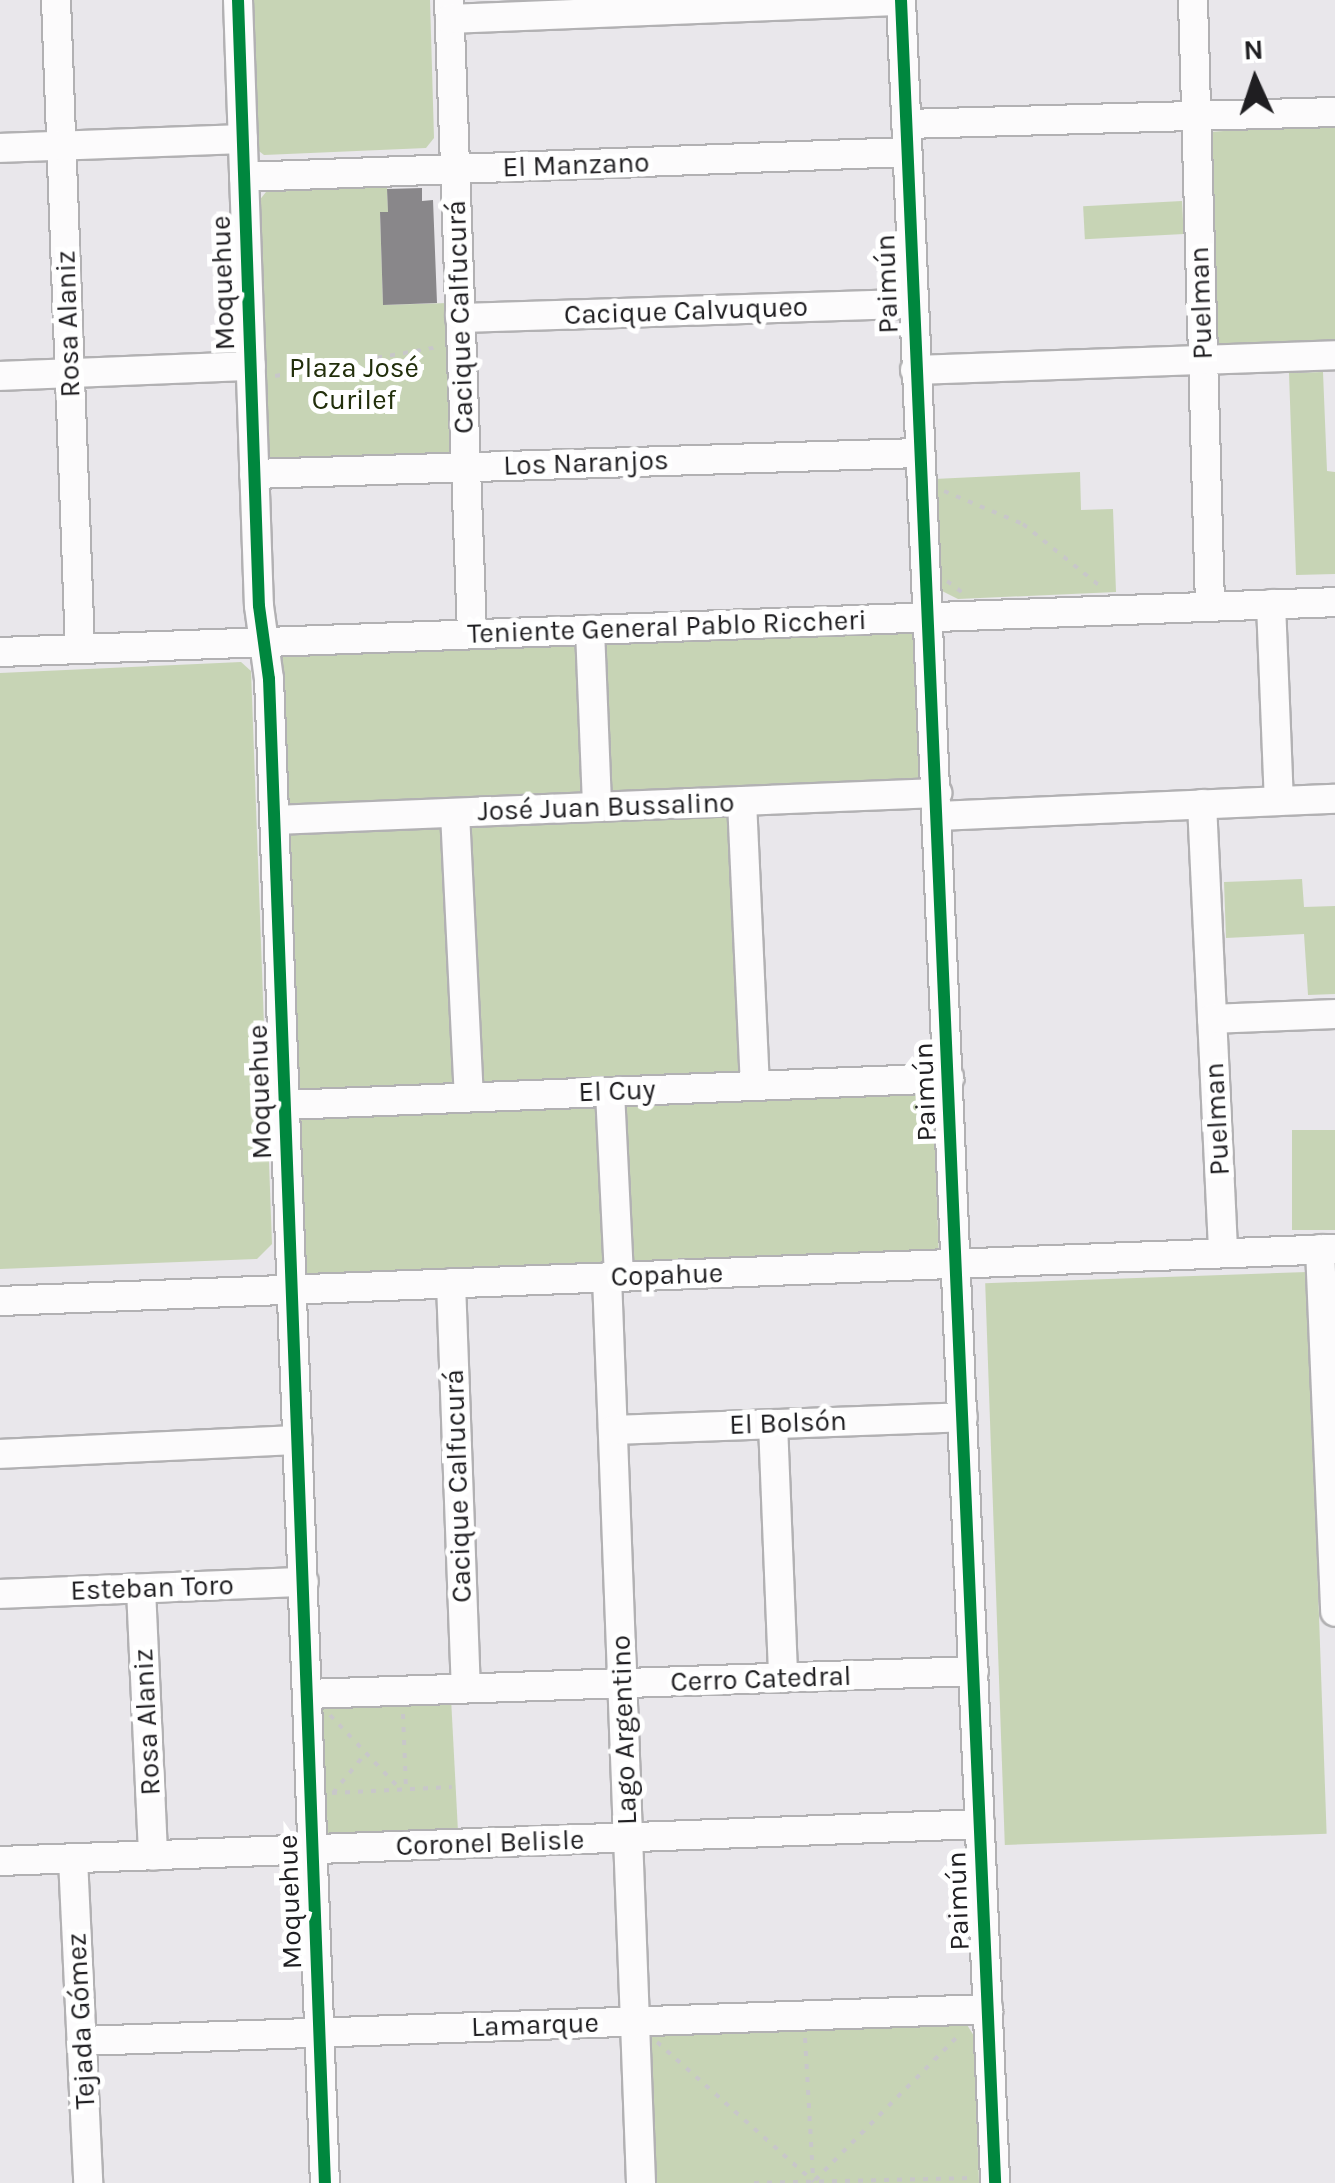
<!DOCTYPE html>
<html>
<head>
<meta charset="utf-8">
<style>
	body { margin:0 }
	#map { position:relative; width:1335px; height:2183px; overflow:hidden; background:#e9e7eb; font-family:Karla,sans-serif }
	div>[style] { position:absolute }
	[style*='--x'] { left:calc(var(--x)*1px); top:calc(var(--y)*1px); width:calc(var(--w)*1px); rotate:calc(var(--a)*1deg) }
	.green>* { inset:0; background:#c7d4b5; transform-origin:0 0 }
	.building>* { inset:0; background:#89878a }
	.path>* { height:4px; margin-top:-2px; transform-origin:0; background:repeating-linear-gradient(90deg,#c8c7c9 0 5px,transparent 0 13px) }
	.roads { filter:drop-shadow(2px 0 #b2b1b3) drop-shadow(-2px 0 #b2b1b3) drop-shadow(0 2px #b2b1b3) drop-shadow(0 -2px #b2b1b3) }
	.minor>* { height:28px; margin:-14px; padding:0 14px; transform-origin:14px; border-radius:14px; background:#fcfbfc }
	.cycleway>* { height:12px; margin:-6px; padding:0 6px; transform-origin:6px; border-radius:6px; background:#00873e }
	span { translate:-50% -50%; white-space:nowrap; text-align:center; line-height:1.15; -webkit-text-stroke:10px #fff; paint-order:stroke }
	.street-label { font-size:28px; color:#1f1e21 }
	.park-label { font-size:28px; color:#222f0b }
	.north { position:absolute; left:1205px; top:30px; width:100px; height:100px; -webkit-text-stroke:8px #fff; paint-order:stroke; rotate:357deg; font-size:28px; font-weight:700; line-height:40px; text-align:center; color:#1f1e21 }
	.north::after { content:''; display:block; margin:auto; width:35px; height:45px; background:#1f1e21; clip-path:polygon(50% 0,100% 100%,50% 72%,0 100%) }
</style>
</head>
<body>
<div id="map">
	<div class="green">
		<i style="clip-path:polygon(250px 0,430px 0,434px 138px,426px 148px,264px 155px,255px 148px)"></i>
		<i style="clip-path:polygon(1335px 123px,1335px 343px,1221px 346px,1216px 343px,1210px 132px)"></i>
		<i style="clip-path:polygon(387px 187px,388px 212px,380px 213px,383px 305px,448px 303px,452px 451px,450px 455px,268px 465px,258px 202px,266px 192px)"></i>
		<i style="left:1182px;top:201px;width:33px;height:99px;rotate:87deg"></i>
		<i style="clip-path:polygon(1323px 372px,1327px 471px,1335px 472px,1335px 574px,1296px 575px,1289px 373px)"></i>
		<i style="clip-path:polygon(1080px 472px,1081px 510px,1113px 509px,1116px 592px,958px 599px,942px 591px,934px 479px)"></i>
		<i style="left:917px;top:631px;width:155px;height:319px;rotate:88deg"></i>
		<i style="left:583px;top:642px;width:155px;height:307px;rotate:88deg"></i>
		<i style="clip-path:polygon(241px 662px,251px 671px,272px 1244px,257px 1259px,0 1269px,0 673px)"></i>
		<i style="left:731px;top:811px;width:263px;height:264px;rotate:87deg"></i>
		<i style="left:445px;top:822px;width:263px;height:162px;rotate:88deg"></i>
		<i style="clip-path:polygon(1302px 879px,1304px 907px,1335px 906px,1335px 994px,1308px 995px,1304px 934px,1226px 938px,1224px 882px)"></i>
		<i style="left:933px;top:1088px;width:163px;height:314px;rotate:88deg"></i>
		<i style="left:603px;top:1102px;width:164px;height:307px;rotate:88deg"></i>
		<i style="left:1335px;top:1130px;width:100px;height:43px;rotate:90deg"></i>
		<i style="left:1307px;top:1272px;width:562px;height:322px;rotate:88deg"></i>
		<i style="left:451px;top:1698px;width:135px;height:130px;rotate:87deg"></i>
		<i style="clip-path:polygon(964px 2020px,974px 2036px,979px 2183px,650px 2183px,649px 2035px,653px 2032px)"></i>
	</div>
	<div class="building">
		<i style="clip-path:polygon(422px 188px,422px 201px,433px 200px,437px 303px,383px 305px,380px 212px,388px 212px,387px 189px)"></i>
	</div>
	<div class="path">
		<i style="--x:275;--y:376;--w:166;--a:-10.1"></i>
		<i style="--x:944;--y:491;--w:86;--a:22.7"></i>
		<i style="--x:1023;--y:524;--w:100;--a:38.9"></i>
		<i style="--x:947;--y:581;--w:20;--a:37"></i>
		<i style="--x:403;--y:1714;--w:75;--a:87.7"></i>
		<i style="--x:330;--y:1715;--w:100;--a:46.6"></i>
		<i style="--x:332;--y:1793;--w:120;--a:-2.9"></i>
		<i style="--x:333;--y:1793;--w:50;--a:-50.6"></i>
		<i style="--x:805;--y:2038;--w:140;--a:86.7"></i>
		<i style="--x:657;--y:2042;--w:210;--a:41.7"></i>
		<i style="--x:815;--y:2180;--w:206;--a:-45.2"></i>
		<i style="--x:754;--y:2183;--w:220;--a:-1.3"></i>
	</div>
	<div class="roads">
		<div class="minor">
			<i style="--x:56;--y:0;--w:649;--a:87.88"></i>
			<i style="--x:238;--y:0;--w:606;--a:88.02"></i>
			<i style="--x:259;--y:606;--w:74;--a:82.2"></i>
			<i style="--x:269;--y:679;--w:1505;--a:87.87"></i>
			<i style="--x:449;--y:0;--w:634;--a:87.92"></i>
			<i style="--x:901;--y:0;--w:2185;--a:87.53"></i>
			<i style="--x:1193;--y:0;--w:606;--a:88.39"></i>
			<i style="--x:450;--y:19;--w:451;--a:-2.3"></i>
			<i style="--x:906;--y:124;--w:429;--a:-1.6"></i>
			<i style="--x:0;--y:148;--w:243;--a:-2.1"></i>
			<i style="--x:244;--y:177;--w:663;--a:-2.16"></i>
			<i style="--x:460;--y:318;--w:453;--a:-1.8"></i>
			<i style="--x:915;--y:370;--w:420;--a:-2"></i>
			<i style="--x:0;--y:376;--w:251;--a:-2.3"></i>
			<i style="--x:254;--y:474;--w:664;--a:-1.81"></i>
			<i style="--x:1271;--y:604;--w:197;--a:87.7"></i>
			<i style="--x:590;--y:630;--w:177;--a:87.7"></i>
			<i style="--x:0;--y:652;--w:1336;--a:-2.14"></i>
			<i style="--x:742;--y:801;--w:285;--a:87.4"></i>
			<i style="--x:1202;--y:804;--w:449;--a:87.3"></i>
			<i style="--x:455;--y:813;--w:284;--a:87.2"></i>
			<i style="--x:938;--y:816;--w:397;--a:-2.5"></i>
			<i style="--x:275;--y:820;--w:663;--a:-2.34"></i>
			<i style="--x:1212;--y:1019;--w:123;--a:-2.3"></i>
			<i style="--x:610;--y:1092;--w:184;--a:87.2"></i>
			<i style="--x:286;--y:1105;--w:664;--a:-2.33"></i>
			<i style="--x:1320;--y:1249;--w:363;--a:87.6"></i>
			<i style="--x:607;--y:1277;--w:907;--a:87.85"></i>
			<i style="--x:451;--y:1283;--w:405;--a:87.9"></i>
			<i style="--x:0;--y:1301;--w:1336;--a:-2.23"></i>
			<i style="--x:773;--y:1424;--w:254;--a:87.7"></i>
			<i style="--x:613;--y:1430;--w:350;--a:-2.1"></i>
			<i style="--x:0;--y:1454;--w:298;--a:-2.7"></i>
			<i style="--x:141;--y:1589;--w:267;--a:87.4"></i>
			<i style="--x:0;--y:1594;--w:304;--a:-2.3"></i>
			<i style="--x:307;--y:1694;--w:667;--a:-1.97"></i>
			<i style="--x:73;--y:1859;--w:324;--a:87.3"></i>
			<i style="--x:0;--y:1861;--w:981;--a:-2.16"></i>
			<i style="--x:82;--y:2041;--w:907;--a:-2.02"></i>
		</div>
	</div>
	<div class="cycleway">
		<i style="--x:238;--y:0;--w:606;--a:88.02"></i>
		<i style="--x:259;--y:606;--w:74;--a:82.2"></i>
		<i style="--x:269;--y:679;--w:1505;--a:87.87"></i>
		<i style="--x:901;--y:0;--w:2185;--a:87.53"></i>
	</div>
	<div class="street-label">
		<span style="left:576px;top:165px;rotate:-2deg">El Manzano</span>
		<span style="left:223px;top:283px;rotate:-92deg">Moquehue</span>
		<span style="left:887px;top:284px;rotate:-92deg">Paimún</span>
		<span style="left:1201px;top:303px;rotate:-92deg">Puelman</span>
		<span style="left:686px;top:311px;rotate:-2deg">Cacique Calvuqueo</span>
		<span style="left:460px;top:317px;rotate:-92deg">Cacique Calfucurá</span>
		<span style="left:68px;top:324px;rotate:-92deg">Rosa Alaniz</span>
		<span style="left:586px;top:463px;rotate:-2deg">Los Naranjos</span>
		<span style="left:667px;top:627px;rotate:-2deg">Teniente General Pablo Riccheri</span>
		<span style="left:606px;top:807px;rotate:-2deg">José Juan Bussalino</span>
		<span style="left:617px;top:1091px;rotate:-2deg">El Cuy</span>
		<span style="left:260px;top:1092px;rotate:-92deg">Moquehue</span>
		<span style="left:925px;top:1092px;rotate:-92deg">Paimún</span>
		<span style="left:1217px;top:1119px;rotate:-93deg">Puelman</span>
		<span style="left:667px;top:1275px;rotate:-2deg">Copahue</span>
		<span style="left:788px;top:1423px;rotate:-2deg">El Bolsón</span>
		<span style="left:458px;top:1486px;rotate:-92deg">Cacique Calfucurá</span>
		<span style="left:152px;top:1588px;rotate:-2deg">Esteban Toro</span>
		<span style="left:761px;top:1679px;rotate:-2deg">Cerro Catedral</span>
		<span style="left:147px;top:1722px;rotate:-93deg">Rosa Alaniz</span>
		<span style="left:624px;top:1730px;rotate:-92deg">Lago Argentino</span>
		<span style="left:490px;top:1843px;rotate:-2deg">Coronel Belisle</span>
		<span style="left:958px;top:1901px;rotate:-92deg">Paimún</span>
		<span style="left:290px;top:1902px;rotate:-92deg">Moquehue</span>
		<span style="left:81px;top:2021px;rotate:-93deg">Tejada Gómez</span>
		<span style="left:535px;top:2025px;rotate:-2deg">Lamarque</span>
	</div>
	<div class="park-label">
		<span style="left:354px;top:384px">Plaza José<br>Curilef</span>
	</div>
	<div class="north">N</div>
</div>
</body>
</html>
